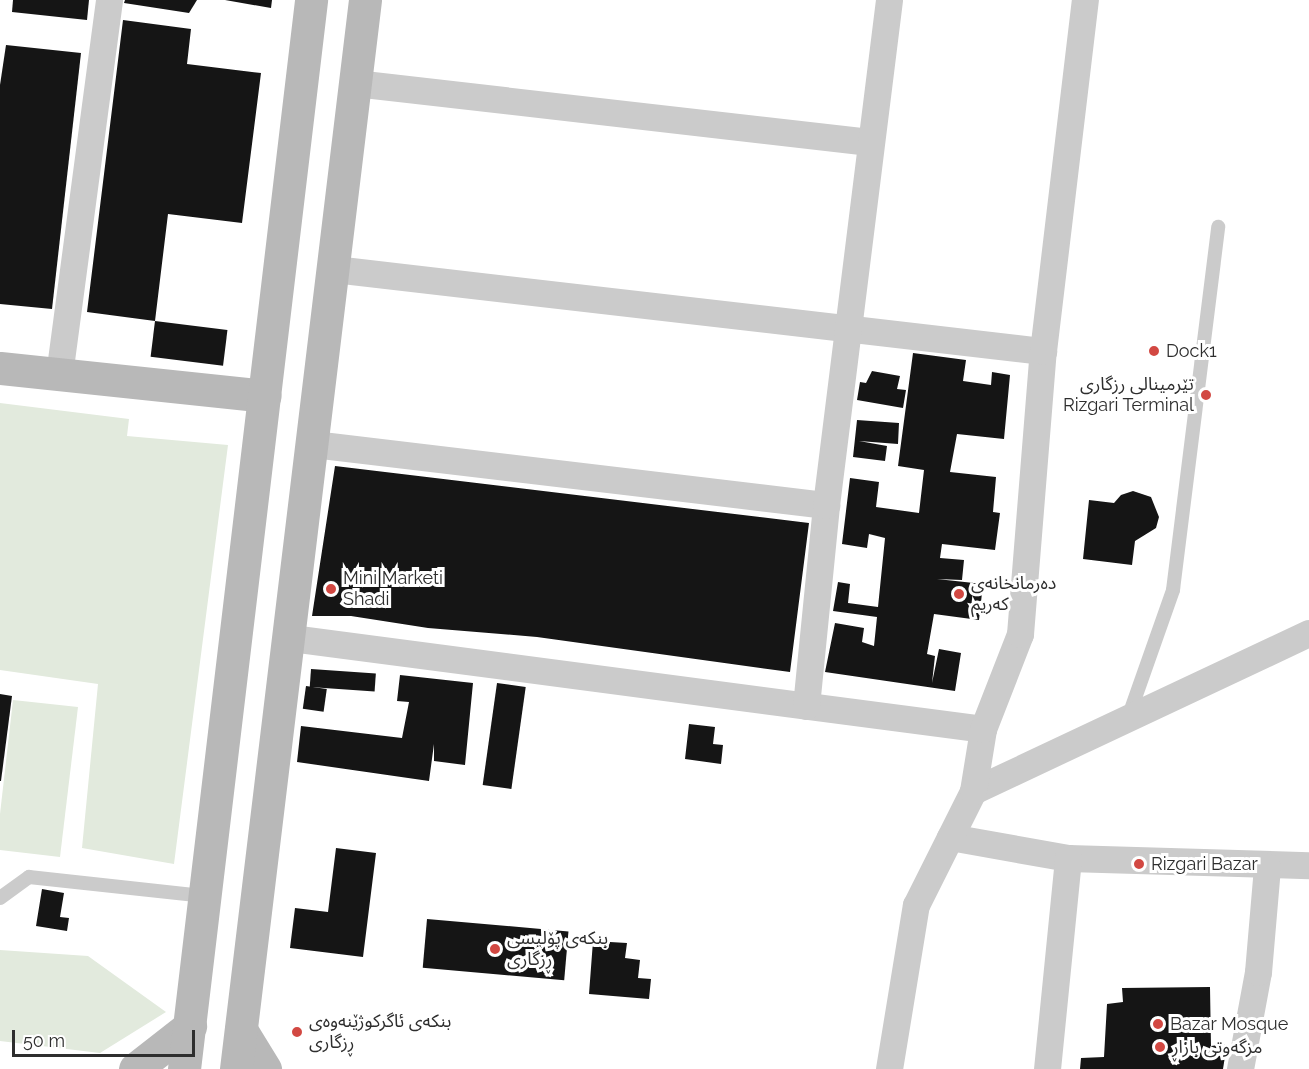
<!DOCTYPE html>
<html>
<head>
<meta charset="utf-8">
<style>
	body { margin:0 }
	#map { position:relative; width:1309px; height:1069px; overflow:hidden; background:#fff; font-family:Raleway,"Noto Sans Arabic",sans-serif }
	div>[style] { position:absolute }
	[style*='--x'] { left:calc(var(--x)*1px); top:calc(var(--y)*1px); width:calc(var(--w)*1px); rotate:calc(var(--a)*1deg) }
	.green>* { inset:0; background:#e2eadd }
	.building>* { inset:0; background:#151515; transform-origin:0 0 }
	.lane>* { height:14px; margin:-7px; padding:0 7px; transform-origin:7px; border-radius:7px; background:#cbcbcb }
	.street>* { height:27px; margin:-13.5px; padding:0 13.5px; transform-origin:13.5px; border-radius:13.5px; background:#cbcbcb }
	.secondary>* { height:33px; margin:-16.5px; padding:0 16.5px; transform-origin:16.5px; border-radius:16.5px; background:#b8b8b8 }
	.dots>* { width:16px; height:16px; translate:-50% -50%; box-sizing:border-box; border:3px solid #fff; border-radius:50% }
	span { translate:-50% -50%; white-space:nowrap; text-align:center; line-height:1.15; -webkit-text-stroke:6px #fff; paint-order:stroke }
	.poi-label { font-size:18px; color:#2e2e2e }
	.left { translate:0 -50%; text-align:left }
	.right { translate:-100% -50%; text-align:right }
	.scale { position:absolute; left:12px; top:1030px; width:183px; height:27px; box-sizing:border-box; border:3px solid #2e2e2e; border-top:0; padding-left:8px; font-size:18px; line-height:21px; white-space:nowrap; color:#2e2e2e; -webkit-text-stroke:4px #fff; paint-order:stroke }
</style>
</head>
<body>
<div id="map">
	<div class="green">
		<i style="clip-path:polygon(0 403px,129px 419px,127px 436px,228px 445px,174px 864px,82px 848px,98px 684px,0 670px)"></i>
		<i style="clip-path:polygon(13px 700px,78px 707px,60px 857px,0 850px,0 814px)"></i>
		<i style="clip-path:polygon(0 950px,88px 956px,166px 1012px,100px 1053px,0 1041px)"></i>
	</div>
	<div class="building">
		<i style="clip-path:polygon(13px 0,89px 0,87px 20px,12px 12px)"></i>
		<i style="clip-path:polygon(125px 0,197px 0,189px 13px,124px 3px)"></i>
		<i style="clip-path:polygon(225px 0,272px 0,271px 8px)"></i>
		<i style="clip-path:polygon(123px 20px,191px 29px,187px 64px,261px 73px,242px 223px,168px 214px,155px 321px,87px 312px)"></i>
		<i style="clip-path:polygon(6px 45px,81px 53px,52px 309px,0 304px,0 85px)"></i>
		<i style="left:155px;top:321px;width:73px;height:36px;rotate:7deg"></i>
		<i style="clip-path:polygon(913px 353px,966px 360px,963px 381px,991px 385px,992px 372px,1010px 375px,1004px 439px,957px 434px,950px 472px,996px 477px,993px 512px,1000px 513px,995px 550px,942px 544px,940px 558px,964px 560px,962px 580px,937px 579px,983px 584px,979px 620px,934px 614px,927px 654px,935px 656px,932px 683px,939px 649px,961px 653px,955px 691px,825px 672px,835px 623px,864px 628px,862px 642px,874px 646px,877px 617px,833px 611px,838px 582px,850px 584px,848px 603px,878px 607px,885px 538px,869px 534px,867px 548px,842px 544px,850px 478px,879px 482px,876px 507px,919px 513px,924px 470px,898px 466px)"></i>
		<i style="clip-path:polygon(872px 371px,900px 376px,897px 389px,906px 390px,903px 408px,857px 400px,860px 382px,866px 383px)"></i>
		<i style="clip-path:polygon(857px 420px,899px 423px,898px 444px,859px 441px,887px 446px,885px 461px,853px 457px)"></i>
		<i style="clip-path:polygon(335px 466px,809px 523px,790px 672px,537px 637px,428px 628px,351px 616px,312px 616px)"></i>
		<i style="clip-path:polygon(1133px 491px,1151px 497px,1159px 517px,1156px 528px,1135px 541px,1132px 565px,1083px 559px,1089px 500px,1114px 503px,1121px 495px)"></i>
		<i style="left:311px;top:669px;width:65px;height:18px;rotate:4deg"></i>
		<i style="clip-path:polygon(400px 675px,473px 683px,465px 765px,434px 761px,434px 744px,429px 781px,297px 762px,301px 726px,402px 738px,409px 702px,397px 701px)"></i>
		<i style="left:497px;top:683px;width:29px;height:103px;rotate:8deg"></i>
		<i style="left:306px;top:686px;width:21px;height:23px;rotate:8deg"></i>
		<i style="clip-path:polygon(0 694px,12px 696px,1px 781px,0 781px)"></i>
		<i style="clip-path:polygon(689px 724px,715px 727px,713px 744px,723px 745px,721px 764px,685px 759px)"></i>
		<i style="clip-path:polygon(336px 848px,376px 853px,363px 957px,290px 948px,295px 908px,328px 912px)"></i>
		<i style="clip-path:polygon(42px 889px,64px 893px,60px 917px,69px 918px,67px 931px,36px 926px)"></i>
		<i style="left:427px;top:919px;width:142px;height:49px;rotate:5deg"></i>
		<i style="clip-path:polygon(593px 941px,627px 943px,625px 958px,640px 960px,638px 978px,651px 979px,649px 999px,589px 994px)"></i>
		<i style="clip-path:polygon(1210px 987px,1211px 1046px,1227px 1044px,1223px 1069px,1080px 1069px,1081px 1058px,1104px 1057px,1107px 1004px,1123px 1002px,1122px 988px)"></i>
	</div>
	<div class="lane">
		<i style="--x:1128;--y:718;--w:136;--a:-70.6"></i>
		<i style="--x:1173;--y:590;--w:366;--a:-82.9"></i>
		<i style="--x:0;--y:898;--w:36;--a:-36"></i>
		<i style="--x:29;--y:877;--w:177;--a:6.2"></i>
	</div>
	<div class="street">
		<i style="--x:355;--y:83;--w:518;--a:6.54"></i>
		<i style="--x:334;--y:269;--w:714;--a:6.6"></i>
		<i style="--x:59;--y:375;--w:378;--a:-82.4"></i>
		<i style="--x:313;--y:444;--w:517;--a:6.78"></i>
		<i style="--x:291;--y:638;--w:698;--a:7.49"></i>
		<i style="--x:806;--y:706;--w:202;--a:-84.3"></i>
		<i style="--x:826;--y:505;--w:509;--a:-82.89"></i>
		<i style="--x:973;--y:791;--w:371;--a:-25.2"></i>
		<i style="--x:950;--y:837;--w:120;--a:10.1"></i>
		<i style="--x:1068;--y:858;--w:241;--a:1.7"></i>
		<i style="--x:889;--y:1069;--w:166;--a:-80.7"></i>
		<i style="--x:916;--y:905;--w:127;--a:-63.4"></i>
		<i style="--x:973;--y:791;--w:63;--a:-80.8"></i>
		<i style="--x:983;--y:729;--w:102;--a:-68.7"></i>
		<i style="--x:1020;--y:634;--w:284;--a:-85.4"></i>
		<i style="--x:1043;--y:351;--w:354;--a:-83.2"></i>
		<i style="--x:1047;--y:1069;--w:212;--a:-84.3"></i>
		<i style="--x:1240;--y:1069;--w:99;--a:-79.5"></i>
		<i style="--x:1258;--y:972;--w:106;--a:-85.1"></i>
	</div>
	<div class="secondary">
		<i style="--x:0;--y:368;--w:266;--a:6"></i>
		<i style="--x:241;--y:1030;--w:46;--a:58.4"></i>
		<i style="--x:135;--y:1069;--w:70;--a:-38"></i>
		<i style="--x:184;--y:1069;--w:1077;--a:-83.22"></i>
		<i style="--x:236;--y:1069;--w:1077;--a:-83.12"></i>
	</div>
	<div class="dots">
		<i style="left:1154px;top:351px;background:#d24842"></i>
		<i style="left:1206px;top:395px;background:#d24842"></i>
		<i style="left:331px;top:589px;background:#d24842"></i>
		<i style="left:959px;top:594px;background:#d24842"></i>
		<i style="left:1139px;top:864px;background:#d24842"></i>
		<i style="left:495px;top:949px;background:#d24842"></i>
		<i style="left:1158px;top:1024px;background:#d24842"></i>
		<i style="left:297px;top:1032px;background:#d24842"></i>
		<i style="left:1160px;top:1047px;background:#d24842"></i>
	</div>
	<div class="poi-label">
		<span class="left" style="left:1166px;top:351px">Dock1</span>
		<span class="right" style="left:1194px;top:395px">تێرمینالی ڕزگاری<br>Rizgari Terminal</span>
		<span class="left" style="left:343px;top:589px">Mini Marketi<br>Shadi</span>
		<span class="left" style="left:971px;top:594px">دەرمانخانەی<br>کەریم</span>
		<span class="left" style="left:1151px;top:864px">Rizgari Bazar</span>
		<span class="left" style="left:507px;top:949px">بنکەی پۆلیسی<br>ڕزگاری</span>
		<span class="left" style="left:309px;top:1032px">بنکەی ئاگرکوژێنەوەی<br>ڕزگاری</span>
		<span class="left" style="left:1170px;top:1024px">Bazar Mosque</span>
		<span class="left" style="left:1172px;top:1047px">مزگەوتی بازاڕ</span>
	</div>
	<div class="scale">50 m</div>
</div>
</body>
</html>
